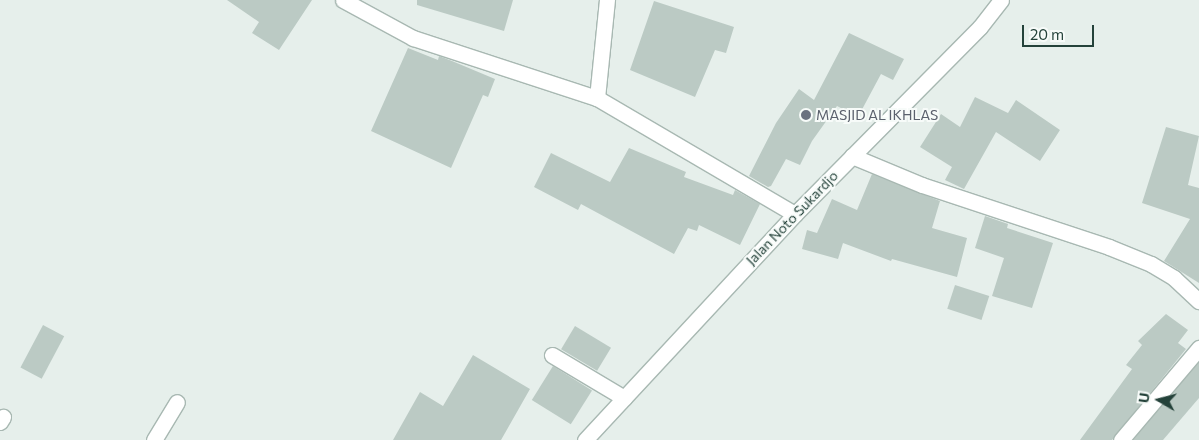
<!DOCTYPE html>
<html>
<head>
<meta charset="utf-8">
<style>
	body { margin:0 }
	#map { position:relative; width:1199px; height:440px; overflow:hidden; background:#e6efeb; font-family:Commissioner,sans-serif }
	div>[style] { position:absolute }
	[style*='--x'] { left:calc(var(--x)*1px); top:calc(var(--y)*1px); width:calc(var(--w)*1px); rotate:calc(var(--a)*1deg) }
	.building>* { inset:0; background:#bbcac4; transform-origin:0 0 }
	.roads { filter:drop-shadow(1px 0 #a8b8b2) drop-shadow(-1px 0 #a8b8b2) drop-shadow(0 1px #a8b8b2) drop-shadow(0 -1px #a8b8b2) }
	.minor>* { height:15px; margin:-7.5px; padding:0 7.5px; transform-origin:7.5px; border-radius:7.5px; background:#fff }
	.dots>* { width:14px; height:14px; translate:-50% -50%; box-sizing:border-box; border:2px solid #f7fbf9; border-radius:50% }
	span { translate:-50% -50%; white-space:nowrap; text-align:center; line-height:1.15; -webkit-text-stroke:4px #f7fbf9; paint-order:stroke }
	.worship-label { font-size:14px; color:#5b616d }
	.left { translate:0 -50%; text-align:left }
	.street-label { font-size:14px; color:#24423a }
	.north { position:absolute; left:1134px; top:375px; width:50px; height:50px; -webkit-text-stroke:4px #f7fbf9; paint-order:stroke; rotate:278deg; font-size:14px; font-weight:700; line-height:20px; text-align:center; color:#24423a }
	.north::after { content:''; display:block; margin:auto; width:18px; height:22px; background:#24423a; clip-path:polygon(50% 0,100% 100%,50% 72%,0 100%) }
	.scale { position:absolute; left:1022px; top:25px; width:72px; height:22px; box-sizing:border-box; border:2px solid #24423a; border-top:0; padding-left:6px; font-size:15px; line-height:18px; white-space:nowrap; color:#24423a; -webkit-text-stroke:4px #f7fbf9; paint-order:stroke }
</style>
</head>
<body>
<div id="map">
	<div class="building">
		<i style="clip-path:polygon(227px 0,312px 0,279px 50px,252px 33px,259px 22px)"></i>
		<i style="clip-path:polygon(417px 0,513px 0,504px 31px,417px 5px)"></i>
		<i style="clip-path:polygon(654px 1px,734px 27px,726px 53px,715px 50px,695px 97px,630px 70px)"></i>
		<i style="clip-path:polygon(849px 33px,904px 59px,893px 80px,881px 74px,858px 117px,837px 106px,812px 141px,800px 165px,786px 159px,771px 186px,768px 187px,749px 176px,776px 123px,799px 89px,814px 100px)"></i>
		<i style="clip-path:polygon(408px 48px,438px 60px,439px 56px,452px 61px,495px 79px,488px 97px,483px 95px,451px 168px,371px 131px)"></i>
		<i style="clip-path:polygon(975px 97px,1008px 113px,1016px 100px,1060px 130px,1040px 161px,996px 132px,964px 189px,945px 180px,952px 167px,920px 147px,941px 114px,960px 127px)"></i>
		<i style="clip-path:polygon(1166px 127px,1199px 136px,1188px 185px,1199px 188px,1199px 283px,1164px 261px,1190px 219px,1142px 203px)"></i>
		<i style="clip-path:polygon(629px 148px,686px 172px,684px 177px,733px 195px,735px 190px,760px 204px,740px 245px,699px 225px,697px 231px,688px 228px,674px 254px,581px 204px,578px 210px,534px 187px,551px 153px,610px 182px)"></i>
		<i style="clip-path:polygon(872px 174px,940px 201px,932px 228px,967px 238px,957px 277px,892px 259px,891px 261px,843px 243px,838px 259px,802px 249px,807px 230px,817px 233px,832px 199px,857px 210px)"></i>
		<i style="clip-path:polygon(985px 216px,1008px 224px,1007px 228px,1053px 243px,1032px 308px,992px 296px,1004px 258px,975px 248px)"></i>
		<i style="left:955px;top:285px;width:36px;height:25px;rotate:18deg"></i>
		<i style="clip-path:polygon(1166px 314px,1188px 330px,1178px 343px,1186px 349px,1112px 440px,1080px 440px,1132px 369px,1126px 365px,1142px 345px,1138px 341px)"></i>
		<i style="left:43px;top:325px;width:24px;height:48px;rotate:28deg"></i>
		<i style="left:575px;top:326px;width:42px;height:27px;rotate:31deg"></i>
		<i style="clip-path:polygon(473px 355px,530px 389px,501px 440px,393px 440px,420px 392px,443px 406px)"></i>
		<i style="clip-path:polygon(1199px 362px,1199px 398px,1163px 440px,1133px 440px)"></i>
		<i style="left:553px;top:366px;width:46px;height:40px;rotate:32deg"></i>
	</div>
	<div class="roads">
		<div class="minor">
			<i style="--x:343;--y:0;--w:80;--a:28.5"></i>
			<i style="--x:413;--y:38;--w:194;--a:18.1"></i>
			<i style="--x:597;--y:98;--w:229;--a:30.4"></i>
			<i style="--x:597;--y:98;--w:99;--a:-84.2"></i>
			<i style="--x:852;--y:156;--w:76;--a:22.5"></i>
			<i style="--x:922;--y:185;--w:197;--a:18.3"></i>
			<i style="--x:1109;--y:247;--w:45;--a:22"></i>
			<i style="--x:1151;--y:264;--w:27;--a:31"></i>
			<i style="--x:1174;--y:278;--w:34;--a:43"></i>
			<i style="--x:552;--y:355;--w:84;--a:30.8"></i>
			<i style="--x:0;--y:422;--w:6;--a:-59"></i>
			<i style="--x:154;--y:440;--w:44;--a:-58.8"></i>
			<i style="--x:585;--y:440;--w:309;--a:-47.1"></i>
			<i style="--x:795;--y:214;--w:263;--a:-45.3"></i>
			<i style="--x:980;--y:27;--w:34;--a:-52"></i>
			<i style="--x:1121;--y:440;--w:121;--a:-49.7"></i>
		</div>
	</div>
	<div class="dots">
		<i style="left:806px;top:115px;background:#6b7280"></i>
	</div>
	<div class="worship-label">
		<span class="left" style="left:816px;top:115px">MASJID AL IKHLAS</span>
	</div>
	<div class="street-label">
		<span style="left:792px;top:218px;rotate:-46deg">Jalan Noto Sukardjo</span>
	</div>
	<div class="north">U</div>
	<div class="scale">20 m</div>
</div>
</body>
</html>
